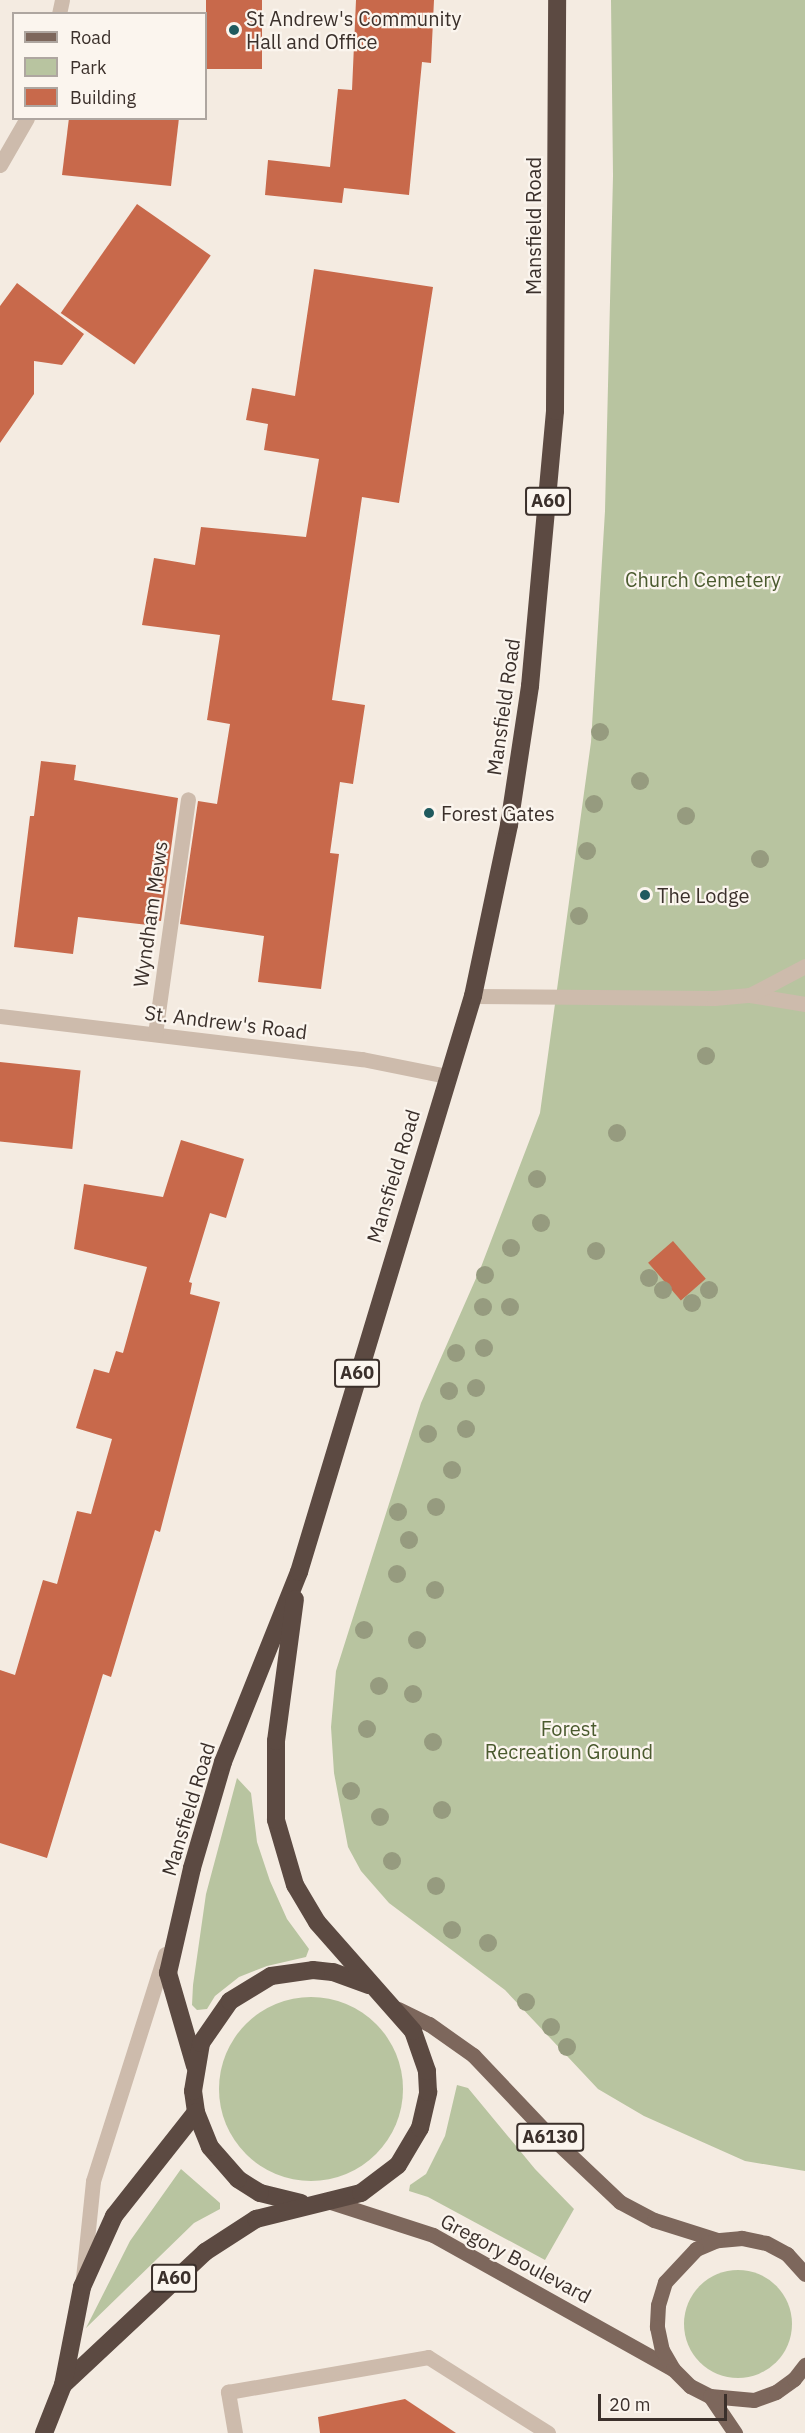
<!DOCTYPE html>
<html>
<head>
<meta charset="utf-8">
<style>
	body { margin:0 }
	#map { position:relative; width:805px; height:2433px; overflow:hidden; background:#f4ebe1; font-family:"IBM Plex Sans",sans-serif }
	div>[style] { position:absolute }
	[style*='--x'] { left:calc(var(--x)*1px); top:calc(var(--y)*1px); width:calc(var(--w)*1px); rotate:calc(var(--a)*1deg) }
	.green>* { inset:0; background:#b8c4a0 }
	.round { border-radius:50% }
	.building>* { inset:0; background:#c8694b; transform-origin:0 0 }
	.minor>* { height:15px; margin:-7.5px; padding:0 7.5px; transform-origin:7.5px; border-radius:7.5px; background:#cdbbac }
	.major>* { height:15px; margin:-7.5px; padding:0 7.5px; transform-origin:7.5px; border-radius:7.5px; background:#7d675c }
	.highway>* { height:18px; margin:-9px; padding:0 9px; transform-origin:9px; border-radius:9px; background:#5c4a42 }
	.trees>* { width:18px; height:18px; margin:-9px; border-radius:50%; background:#969b7f }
	.dots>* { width:16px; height:16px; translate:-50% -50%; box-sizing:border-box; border:3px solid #fbf5ee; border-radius:50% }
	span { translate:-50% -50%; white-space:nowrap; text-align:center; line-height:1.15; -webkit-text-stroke:4.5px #fbf5ee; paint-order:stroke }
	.shield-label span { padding:2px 4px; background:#fbf5ee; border:2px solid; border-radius:4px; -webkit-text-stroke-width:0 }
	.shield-label { font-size:18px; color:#3b302b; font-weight:700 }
	.poi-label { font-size:20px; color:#3b302b }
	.left { translate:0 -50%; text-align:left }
	.street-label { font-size:20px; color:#3b302b }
	.park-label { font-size:20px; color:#4a5a2e }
	.legend { position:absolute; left:12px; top:12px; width:195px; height:108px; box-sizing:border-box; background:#fbf5ee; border:2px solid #aea6a0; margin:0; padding:8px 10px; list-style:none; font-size:18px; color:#3b302b }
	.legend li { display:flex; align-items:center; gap:12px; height:30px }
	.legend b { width:30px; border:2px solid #aea6a0 }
	.scale { position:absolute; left:598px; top:2394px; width:129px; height:27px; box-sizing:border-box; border:3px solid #3b302b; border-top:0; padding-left:8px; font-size:18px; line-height:21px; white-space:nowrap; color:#3b302b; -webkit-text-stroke:4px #fbf5ee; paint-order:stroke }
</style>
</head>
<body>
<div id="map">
	<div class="green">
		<i style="clip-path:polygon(611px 0,805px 0,805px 2171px,745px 2161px,644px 2116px,598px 2089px,505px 1990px,389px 1903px,361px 1871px,348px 1847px,334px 1773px,331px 1727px,336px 1671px,421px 1403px,481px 1267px,540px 1113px,591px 742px,605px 511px,613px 176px)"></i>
		<i style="clip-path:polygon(237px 1778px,251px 1793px,257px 1842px,270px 1881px,287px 1919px,309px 1949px,306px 1957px,267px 1966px,239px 1977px,215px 1996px,207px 2009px,197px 2010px,192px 2005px,193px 1985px,206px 1894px)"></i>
		<i class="round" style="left:219px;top:1997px;width:184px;height:184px"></i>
		<i style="clip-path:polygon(457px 2085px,468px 2088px,535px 2169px,574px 2209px,545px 2260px,428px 2197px,409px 2191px,410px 2185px,426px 2174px,445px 2136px)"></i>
		<i style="clip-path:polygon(181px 2169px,220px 2203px,220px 2209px,194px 2223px,86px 2328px,130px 2241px)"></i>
		<i class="round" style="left:684px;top:2270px;width:108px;height:108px"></i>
	</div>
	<div class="building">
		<i style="left:206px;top:0;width:56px;height:69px"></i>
		<i style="clip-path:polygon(356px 0,434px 0,431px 63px,422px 62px,409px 195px,344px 188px,342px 203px,265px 195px,268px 160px,330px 167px,338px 89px,352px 90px)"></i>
		<i style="clip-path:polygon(69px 118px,179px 118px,171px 186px,62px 175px)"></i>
		<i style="left:137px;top:204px;width:90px;height:133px;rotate:35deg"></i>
		<i style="clip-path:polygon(314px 269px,433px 287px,399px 503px,362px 497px,332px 700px,365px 705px,353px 784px,340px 782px,330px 853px,339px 854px,321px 989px,258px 982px,264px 936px,180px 924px,198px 801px,217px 804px,230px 724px,207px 720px,220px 635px,142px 625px,154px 558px,195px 565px,201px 527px,306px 537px,319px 459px,264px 450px,268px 424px,246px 420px,252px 388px,295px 396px)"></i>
		<i style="clip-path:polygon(17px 283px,84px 334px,62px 365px,34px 361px,34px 394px,0 443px,0 306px)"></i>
		<i style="clip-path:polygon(41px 761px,76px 765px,74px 780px,178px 798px,161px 921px,149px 920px,148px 925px,78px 917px,73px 954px,14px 947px,30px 816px,34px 816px)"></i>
		<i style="left:0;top:1062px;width:81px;height:79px;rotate:6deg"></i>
		<i style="clip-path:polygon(181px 1140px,244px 1159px,226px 1218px,210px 1213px,189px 1282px,192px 1283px,190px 1294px,220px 1302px,160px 1532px,155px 1530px,111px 1677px,103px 1674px,47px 1858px,0 1843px,0 1670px,15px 1675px,43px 1580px,57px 1584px,77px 1511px,91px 1514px,112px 1439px,76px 1428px,94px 1369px,109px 1373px,116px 1351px,123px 1353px,147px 1267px,74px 1249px,84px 1184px,163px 1197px)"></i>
		<i style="left:673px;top:1241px;width:50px;height:33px;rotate:49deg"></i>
		<i style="clip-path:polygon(405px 2399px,456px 2433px,320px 2433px,318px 2417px)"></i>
	</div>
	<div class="minor">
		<i style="--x:59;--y:14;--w:14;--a:-78"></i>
		<i style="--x:0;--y:165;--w:54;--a:-60.1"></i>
		<i style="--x:750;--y:995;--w:56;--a:9.3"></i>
		<i style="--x:473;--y:996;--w:241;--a:0.5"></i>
		<i style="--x:714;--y:998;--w:36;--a:-5"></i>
		<i style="--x:750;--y:995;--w:62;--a:-27.8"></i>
		<i style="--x:0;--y:1016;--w:365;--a:6.8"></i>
		<i style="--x:362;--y:1059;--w:87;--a:11.3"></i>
		<i style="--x:155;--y:1034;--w:237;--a:-82"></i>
		<i style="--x:83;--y:2278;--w:98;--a:-84.1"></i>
		<i style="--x:93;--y:2181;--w:238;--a:-72.4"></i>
		<i style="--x:235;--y:2433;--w:42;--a:-99.7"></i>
		<i style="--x:228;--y:2392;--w:203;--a:-9.9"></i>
		<i style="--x:428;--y:2357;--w:142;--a:32.3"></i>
	</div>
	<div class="major">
		<i style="--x:398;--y:2009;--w:34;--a:26"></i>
		<i style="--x:429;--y:2024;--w:54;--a:35.2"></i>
		<i style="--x:473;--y:2055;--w:106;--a:46.5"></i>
		<i style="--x:546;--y:2132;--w:102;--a:43.4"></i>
		<i style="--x:620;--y:2202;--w:38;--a:28"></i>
		<i style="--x:654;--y:2220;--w:66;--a:17.6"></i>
		<i style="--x:331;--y:2202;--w:107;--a:17.9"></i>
		<i style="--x:433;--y:2235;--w:275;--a:29.2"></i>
		<i style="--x:805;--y:2274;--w:27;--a:-132"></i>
		<i style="--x:787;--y:2254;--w:24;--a:-152"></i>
		<i style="--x:766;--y:2243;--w:25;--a:-168"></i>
		<i style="--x:742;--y:2238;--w:25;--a:175"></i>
		<i style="--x:717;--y:2240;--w:23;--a:157"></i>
		<i style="--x:696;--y:2249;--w:45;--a:133.2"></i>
		<i style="--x:665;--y:2282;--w:24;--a:107"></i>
		<i style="--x:658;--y:2305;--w:22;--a:93"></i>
		<i style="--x:657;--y:2327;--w:24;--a:78"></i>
		<i style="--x:662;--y:2350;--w:22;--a:60"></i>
		<i style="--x:673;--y:2369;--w:24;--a:45"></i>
		<i style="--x:690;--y:2386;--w:22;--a:27"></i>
		<i style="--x:710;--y:2396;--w:44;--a:5.2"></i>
		<i style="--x:754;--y:2400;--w:23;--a:-20"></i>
		<i style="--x:776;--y:2392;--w:22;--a:-36"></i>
		<i style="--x:794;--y:2379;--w:18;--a:-52"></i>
		<i style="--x:710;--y:2396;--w:45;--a:56"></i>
	</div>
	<div class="highway">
		<i style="--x:195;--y:2066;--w:97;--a:-106.2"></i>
		<i style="--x:168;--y:1973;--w:108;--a:-77.1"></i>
		<i style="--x:192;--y:1868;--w:110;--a:-73.7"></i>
		<i style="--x:223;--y:1762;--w:205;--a:-68.2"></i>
		<i style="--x:299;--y:1572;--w:602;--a:-73.19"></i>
		<i style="--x:473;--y:996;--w:175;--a:-78.1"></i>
		<i style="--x:509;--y:825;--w:141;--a:-81.4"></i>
		<i style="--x:530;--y:686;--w:276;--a:-84.8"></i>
		<i style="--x:555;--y:411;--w:411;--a:-89.7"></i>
		<i style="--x:301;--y:2203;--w:42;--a:-166.3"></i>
		<i style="--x:260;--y:2193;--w:26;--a:-148"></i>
		<i style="--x:238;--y:2179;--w:43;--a:-131.2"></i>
		<i style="--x:210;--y:2147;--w:38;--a:-112"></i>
		<i style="--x:196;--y:2112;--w:21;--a:-98"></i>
		<i style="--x:193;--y:2091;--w:49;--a:-80.5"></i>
		<i style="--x:201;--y:2043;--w:51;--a:-55.4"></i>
		<i style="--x:230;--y:2001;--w:48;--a:-31.4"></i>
		<i style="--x:271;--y:1976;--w:42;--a:-8.1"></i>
		<i style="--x:313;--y:1970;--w:20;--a:6"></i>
		<i style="--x:333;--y:1972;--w:38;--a:20"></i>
		<i style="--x:63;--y:2385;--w:195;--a:-43.1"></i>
		<i style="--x:205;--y:2252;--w:61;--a:-32.9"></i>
		<i style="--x:256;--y:2219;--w:108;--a:-13.9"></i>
		<i style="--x:361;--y:2193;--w:46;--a:-37.1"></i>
		<i style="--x:398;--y:2165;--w:43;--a:-59.3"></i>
		<i style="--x:420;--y:2128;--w:37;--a:-77"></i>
		<i style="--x:428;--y:2092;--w:21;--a:-93"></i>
		<i style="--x:427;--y:2071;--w:42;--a:-109.3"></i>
		<i style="--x:413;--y:2031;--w:145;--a:-131.4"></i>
		<i style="--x:317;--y:1922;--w:43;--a:-120.7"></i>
		<i style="--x:295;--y:1885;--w:68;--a:-106.3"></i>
		<i style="--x:276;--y:1820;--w:79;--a:-90"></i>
		<i style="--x:276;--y:1741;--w:143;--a:-82.4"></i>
		<i style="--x:44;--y:2433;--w:52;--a:-68.4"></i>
		<i style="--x:63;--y:2385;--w:100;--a:-79"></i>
		<i style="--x:82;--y:2287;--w:78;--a:-65.7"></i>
		<i style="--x:114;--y:2216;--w:132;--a:-51.7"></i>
	</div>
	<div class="trees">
		<i style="left:600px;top:732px"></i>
		<i style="left:640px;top:781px"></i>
		<i style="left:594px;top:804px"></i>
		<i style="left:686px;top:816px"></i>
		<i style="left:587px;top:851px"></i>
		<i style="left:760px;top:859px"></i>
		<i style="left:579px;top:916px"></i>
		<i style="left:706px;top:1056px"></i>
		<i style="left:617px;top:1133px"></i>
		<i style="left:537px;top:1179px"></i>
		<i style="left:541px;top:1223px"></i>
		<i style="left:511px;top:1248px"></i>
		<i style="left:596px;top:1251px"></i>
		<i style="left:485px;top:1275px"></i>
		<i style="left:649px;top:1278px"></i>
		<i style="left:663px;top:1290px"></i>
		<i style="left:709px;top:1290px"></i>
		<i style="left:692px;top:1303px"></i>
		<i style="left:483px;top:1307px"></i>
		<i style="left:510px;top:1307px"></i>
		<i style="left:484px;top:1348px"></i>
		<i style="left:456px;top:1353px"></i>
		<i style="left:476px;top:1388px"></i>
		<i style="left:449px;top:1391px"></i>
		<i style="left:466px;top:1429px"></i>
		<i style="left:428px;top:1434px"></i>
		<i style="left:452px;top:1470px"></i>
		<i style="left:436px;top:1507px"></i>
		<i style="left:398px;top:1512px"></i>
		<i style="left:409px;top:1540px"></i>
		<i style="left:397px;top:1574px"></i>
		<i style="left:435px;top:1590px"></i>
		<i style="left:364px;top:1630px"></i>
		<i style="left:417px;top:1640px"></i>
		<i style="left:379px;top:1686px"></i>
		<i style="left:413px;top:1694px"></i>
		<i style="left:367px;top:1729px"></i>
		<i style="left:433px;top:1742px"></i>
		<i style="left:351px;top:1791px"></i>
		<i style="left:442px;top:1810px"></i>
		<i style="left:380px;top:1817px"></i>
		<i style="left:392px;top:1861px"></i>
		<i style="left:436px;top:1886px"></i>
		<i style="left:452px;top:1930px"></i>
		<i style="left:488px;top:1943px"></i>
		<i style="left:526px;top:2002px"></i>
		<i style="left:551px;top:2027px"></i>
		<i style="left:567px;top:2047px"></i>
	</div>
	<div class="dots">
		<i style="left:234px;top:30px;background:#1f5a5e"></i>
		<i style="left:429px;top:813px;background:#1f5a5e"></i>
		<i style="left:645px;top:895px;background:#1f5a5e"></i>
	</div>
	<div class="shield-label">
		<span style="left:548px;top:501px">A60</span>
		<span style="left:357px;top:1373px">A60</span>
		<span style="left:550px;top:2137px">A6130</span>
		<span style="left:174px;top:2278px">A60</span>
	</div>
	<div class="poi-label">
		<span class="left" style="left:246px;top:30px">St Andrew's Community<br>Hall and Office</span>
		<span class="left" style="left:441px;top:813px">Forest Gates</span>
		<span class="left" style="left:657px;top:895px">The Lodge</span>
	</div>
	<div class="street-label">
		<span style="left:533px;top:226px;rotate:-90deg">Mansfield Road</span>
		<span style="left:503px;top:707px;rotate:-82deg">Mansfield Road</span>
		<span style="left:150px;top:914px;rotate:-82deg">Wyndham Mews</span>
		<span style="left:226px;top:1022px;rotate:7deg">St. Andrew's Road</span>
		<span style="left:393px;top:1176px;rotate:-73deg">Mansfield Road</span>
		<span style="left:188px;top:1809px;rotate:-73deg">Mansfield Road</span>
		<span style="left:516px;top:2258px;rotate:28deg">Gregory Boulevard</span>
	</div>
	<div class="park-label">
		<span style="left:703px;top:579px">Church Cemetery</span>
		<span style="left:569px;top:1740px">Forest<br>Recreation Ground</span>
	</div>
	<ul class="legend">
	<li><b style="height:8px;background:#7d675c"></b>Road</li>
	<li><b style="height:16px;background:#b8c4a0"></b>Park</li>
	<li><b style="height:16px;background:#c8694b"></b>Building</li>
	</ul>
	<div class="scale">20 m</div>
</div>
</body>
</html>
